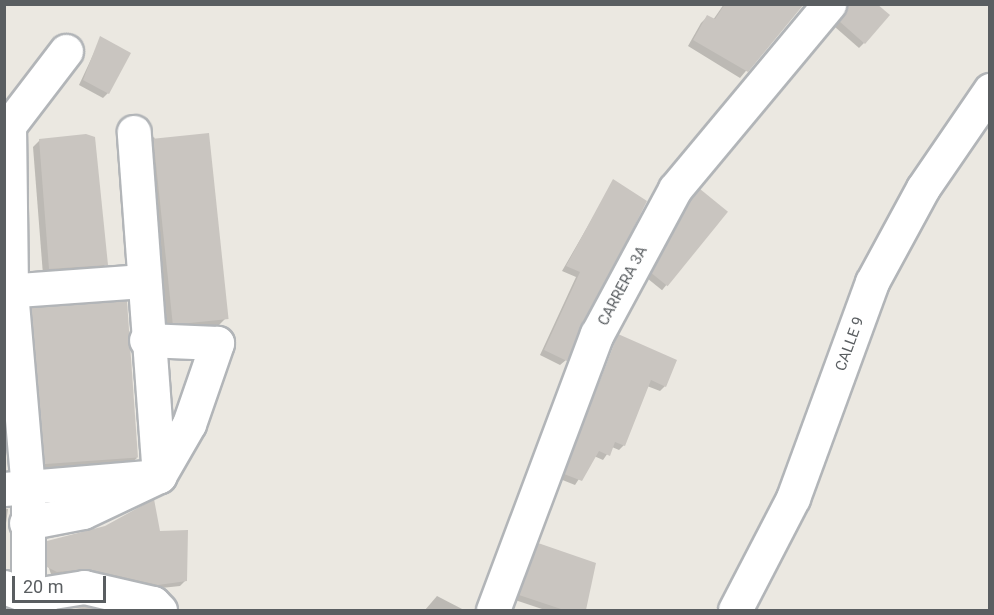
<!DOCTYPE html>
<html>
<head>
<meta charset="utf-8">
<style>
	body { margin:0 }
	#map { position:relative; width:994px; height:615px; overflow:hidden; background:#ebe8e1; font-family:Roboto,sans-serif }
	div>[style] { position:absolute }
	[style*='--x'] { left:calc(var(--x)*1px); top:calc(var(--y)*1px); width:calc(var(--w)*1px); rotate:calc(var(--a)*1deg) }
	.shadow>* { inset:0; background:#0003; transform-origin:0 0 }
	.building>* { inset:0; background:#c9c5c0; transform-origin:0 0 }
	.roads { filter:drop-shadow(2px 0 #b2b5b8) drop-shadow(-2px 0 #b2b5b8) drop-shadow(0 2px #b2b5b8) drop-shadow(0 -2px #b2b5b8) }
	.minor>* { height:33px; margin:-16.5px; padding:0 16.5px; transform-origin:16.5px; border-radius:16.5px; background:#fff }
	span { translate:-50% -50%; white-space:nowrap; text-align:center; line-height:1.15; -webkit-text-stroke:6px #fff; paint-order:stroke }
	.street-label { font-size:15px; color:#5a5e61 }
	.frame { position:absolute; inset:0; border:6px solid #5a5e61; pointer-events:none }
	.scale { position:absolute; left:12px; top:576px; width:94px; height:27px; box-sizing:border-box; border:3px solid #5a5e61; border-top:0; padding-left:8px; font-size:18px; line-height:21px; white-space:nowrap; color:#5a5e61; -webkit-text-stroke:4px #fff; paint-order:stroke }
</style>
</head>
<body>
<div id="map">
	<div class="shadow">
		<i style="clip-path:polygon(724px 4px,802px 4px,740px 78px,688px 46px,701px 23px,707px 17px,713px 20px)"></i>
		<i style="clip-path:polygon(851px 4px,864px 43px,859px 48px,835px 27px)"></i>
		<i style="clip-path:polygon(101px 38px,108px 93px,103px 98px,79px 85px)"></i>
		<i style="clip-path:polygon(154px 137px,226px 318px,216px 328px,158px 331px,144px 146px)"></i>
		<i style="clip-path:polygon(40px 140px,106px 264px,99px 271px,43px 275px,33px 147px)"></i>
		<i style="clip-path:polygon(614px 181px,566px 360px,560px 365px,540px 355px,576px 277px,562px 271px)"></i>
		<i style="left:700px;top:191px;width:33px;height:101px;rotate:39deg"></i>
		<i style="clip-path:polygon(32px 309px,137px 458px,129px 465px,41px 473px,24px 317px)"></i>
		<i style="clip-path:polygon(619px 336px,665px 386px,660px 391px,647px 386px,624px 445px,619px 450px,612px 447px,603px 460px,594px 456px,575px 485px,560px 479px)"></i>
		<i style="clip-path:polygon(4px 508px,8px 509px,4px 537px)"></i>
		<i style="clip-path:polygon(159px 532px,185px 581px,180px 586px,152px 589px,52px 577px,42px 548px,48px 543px)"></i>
		<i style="clip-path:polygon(539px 544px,595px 564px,585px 610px,545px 610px,515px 600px)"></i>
		<i style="clip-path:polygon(437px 596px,464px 610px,425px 610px)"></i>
		<i style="clip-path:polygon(83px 608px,96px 610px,70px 610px,71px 610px)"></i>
	</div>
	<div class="building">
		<i style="clip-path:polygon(725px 4px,804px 4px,748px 72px,693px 40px,707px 15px,715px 19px)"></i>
		<i style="clip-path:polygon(847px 4px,877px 4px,890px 15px,865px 44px,839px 21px)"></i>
		<i style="clip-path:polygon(100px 36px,131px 53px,109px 94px,83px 80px)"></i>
		<i style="left:209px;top:133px;width:187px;height:56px;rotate:84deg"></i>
		<i style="clip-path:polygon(86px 134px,95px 137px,108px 265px,49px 269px,39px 139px)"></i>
		<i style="clip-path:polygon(613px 179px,647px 201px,567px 361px,544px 350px,580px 272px,566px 266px)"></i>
		<i style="left:700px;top:189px;width:36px;height:96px;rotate:39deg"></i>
		<i style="left:127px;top:301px;width:157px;height:96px;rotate:86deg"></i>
		<i style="clip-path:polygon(618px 334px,677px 360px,666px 387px,651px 380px,625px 446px,615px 442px,610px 456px,599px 451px,582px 481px,564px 474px)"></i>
		<i style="clip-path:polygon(154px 499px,160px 531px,188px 530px,187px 581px,158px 585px,88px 569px,57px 572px,47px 567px,47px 541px,105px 526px)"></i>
		<i style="clip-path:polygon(538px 543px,596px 563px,586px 610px,564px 610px,519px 595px)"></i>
		<i style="clip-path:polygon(83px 606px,102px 610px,70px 608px)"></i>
	</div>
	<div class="roads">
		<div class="minor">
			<i style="--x:9;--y:125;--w:166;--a:89.3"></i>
			<i style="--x:11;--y:291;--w:199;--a:85.1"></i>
			<i style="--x:28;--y:489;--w:107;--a:90"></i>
			<i style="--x:28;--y:596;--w:18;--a:49"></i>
			<i style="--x:4;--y:132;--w:102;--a:-52.6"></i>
			<i style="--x:4;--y:291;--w:140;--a:-4.1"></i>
			<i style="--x:4;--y:489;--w:156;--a:-4.8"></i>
			<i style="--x:159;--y:476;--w:345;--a:-94.2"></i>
			<i style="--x:26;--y:523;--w:58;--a:-10.9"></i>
			<i style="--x:83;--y:512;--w:84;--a:-25.3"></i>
			<i style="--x:159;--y:476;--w:60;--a:-60"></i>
			<i style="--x:189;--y:424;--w:86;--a:-70.9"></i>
			<i style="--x:217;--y:343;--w:71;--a:-177.6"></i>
			<i style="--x:4;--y:587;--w:26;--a:21"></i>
			<i style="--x:28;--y:596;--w:57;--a:-9.1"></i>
			<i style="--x:84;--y:587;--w:71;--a:13.1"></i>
			<i style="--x:153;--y:603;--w:10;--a:45"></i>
			<i style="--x:493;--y:610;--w:295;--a:-69.4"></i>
			<i style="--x:597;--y:334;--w:165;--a:-61.7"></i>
			<i style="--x:675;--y:189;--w:241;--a:-50.2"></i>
			<i style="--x:735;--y:610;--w:126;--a:-62.6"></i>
			<i style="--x:793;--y:498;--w:230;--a:-69.9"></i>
			<i style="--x:872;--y:282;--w:107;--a:-61.5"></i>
			<i style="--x:923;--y:188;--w:119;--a:-55.6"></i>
		</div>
	</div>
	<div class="street-label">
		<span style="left:623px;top:286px;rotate:-62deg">CARRERA 3A</span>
		<span style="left:850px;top:344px;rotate:-70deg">CALLE 9</span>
	</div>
	<div class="frame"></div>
	<div class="scale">20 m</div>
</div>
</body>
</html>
